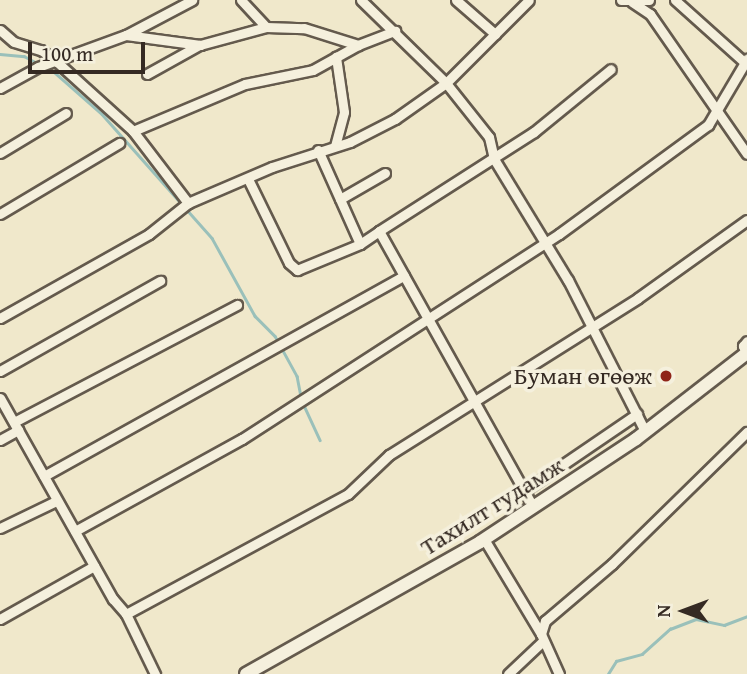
<!DOCTYPE html>
<html>
<head>
<meta charset="utf-8">
<style>
	body { margin:0 }
	#map { position:relative; width:747px; height:674px; overflow:hidden; background:#f0e8cb; font-family:"Gentium Book Plus",serif }
	div>[style] { position:absolute }
	[style*='--x'] { left:calc(var(--x)*1px); top:calc(var(--y)*1px); width:calc(var(--w)*1px); rotate:calc(var(--a)*1deg) }
	.stream>* { height:2.5px; margin:-1.25px; padding:0 1.25px; transform-origin:1.25px; border-radius:1.25px; background:#9ac0ba }
	.roads { filter:drop-shadow(2px 0 #645a4d) drop-shadow(-2px 0 #645a4d) drop-shadow(0 2px #645a4d) drop-shadow(0 -2px #645a4d) }
	.street>* { height:9px; margin:-4.5px; padding:0 4.5px; transform-origin:4.5px; border-radius:4.5px; background:#f5f0dd }
	.secondary>* { height:12px; margin:-6px; padding:0 6px; transform-origin:6px; border-radius:6px; background:#f5f0dd }
	.dots>* { width:19px; height:19px; translate:-50% -50%; box-sizing:border-box; border:4px solid #f5f0dd; border-radius:50% }
	span { translate:-50% -50%; white-space:nowrap; text-align:center; line-height:1.15; -webkit-text-stroke:7px #f5f0dd; paint-order:stroke }
	.poi-label { font-size:24px; color:#352a23 }
	.right { translate:-100% -50%; text-align:right }
	.street-label { font-size:24px; color:#352a23 }
	.north { position:absolute; left:649px; top:576px; width:70px; height:70px; -webkit-text-stroke:5px #f5f0dd; paint-order:stroke; rotate:270deg; font-size:19px; font-weight:700; line-height:28px; text-align:center; color:#352a23 }
	.north::after { content:''; display:block; margin:auto; width:24px; height:32px; background:#352a23; clip-path:polygon(50% 0,100% 100%,50% 72%,0 100%) }
	.scale { position:absolute; left:28px; top:42px; width:117px; height:32px; box-sizing:border-box; border:4px solid #352a23; border-top:0; padding-left:9px; font-size:21px; line-height:24px; white-space:nowrap; color:#352a23; -webkit-text-stroke:5px #f5f0dd; paint-order:stroke }
</style>
</head>
<body>
<div id="map">
	<div class="stream">
		<i style="--x:0;--y:54;--w:24;--a:5"></i>
		<i style="--x:24;--y:56;--w:15;--a:28"></i>
		<i style="--x:53;--y:71;--w:65;--a:41.3"></i>
		<i style="--x:102;--y:114;--w:166;--a:48.4"></i>
		<i style="--x:212;--y:238;--w:89;--a:61.1"></i>
		<i style="--x:255;--y:316;--w:28;--a:45"></i>
		<i style="--x:275;--y:336;--w:46;--a:61.2"></i>
		<i style="--x:297;--y:376;--w:25;--a:79"></i>
		<i style="--x:302;--y:401;--w:43;--a:65.2"></i>
		<i style="--x:608;--y:674;--w:15;--a:-58"></i>
		<i style="--x:616;--y:661;--w:27;--a:-15"></i>
		<i style="--x:642;--y:654;--w:38;--a:-42"></i>
		<i style="--x:670;--y:629;--w:28;--a:-21"></i>
		<i style="--x:696;--y:619;--w:29;--a:12"></i>
		<i style="--x:724;--y:625;--w:25;--a:-21"></i>
	</div>
	<div class="roads">
		<div class="street">
			<i style="--x:241;--y:0;--w:37;--a:47"></i>
			<i style="--x:361;--y:0;--w:119;--a:44.3"></i>
			<i style="--x:446;--y:83;--w:69;--a:51.5"></i>
			<i style="--x:489;--y:137;--w:23;--a:77"></i>
			<i style="--x:494;--y:159;--w:142;--a:58.6"></i>
			<i style="--x:568;--y:280;--w:169;--a:63"></i>
			<i style="--x:456;--y:0;--w:52;--a:41.1"></i>
			<i style="--x:621;--y:0;--w:28;--a:0"></i>
			<i style="--x:675;--y:0;--w:91;--a:41.9"></i>
			<i style="--x:632;--y:2;--w:22;--a:34"></i>
			<i style="--x:650;--y:14;--w:170;--a:55.3"></i>
			<i style="--x:0;--y:30;--w:18;--a:41"></i>
			<i style="--x:14;--y:42;--w:28;--a:17"></i>
			<i style="--x:41;--y:50;--w:20;--a:37"></i>
			<i style="--x:57;--y:62;--w:103;--a:42.2"></i>
			<i style="--x:133;--y:131;--w:91;--a:52.6"></i>
			<i style="--x:126;--y:35;--w:75;--a:7.7"></i>
			<i style="--x:200;--y:45;--w:68;--a:-15.3"></i>
			<i style="--x:266;--y:27;--w:38;--a:2"></i>
			<i style="--x:304;--y:28;--w:57;--a:17.5"></i>
			<i style="--x:147;--y:74;--w:60;--a:-29.1"></i>
			<i style="--x:0;--y:88;--w:43;--a:-28.9"></i>
			<i style="--x:38;--y:67;--w:94;--a:-20"></i>
			<i style="--x:126;--y:35;--w:75;--a:-27.9"></i>
			<i style="--x:133;--y:131;--w:121;--a:-22.8"></i>
			<i style="--x:245;--y:84;--w:69;--a:-11.6"></i>
			<i style="--x:313;--y:70;--w:51;--a:-29.1"></i>
			<i style="--x:358;--y:45;--w:40;--a:-21"></i>
			<i style="--x:335;--y:146;--w:35;--a:-75"></i>
			<i style="--x:344;--y:112;--w:56;--a:-98.3"></i>
			<i style="--x:318;--y:150;--w:103;--a:65.9"></i>
			<i style="--x:360;--y:244;--w:23;--a:-34"></i>
			<i style="--x:379;--y:231;--w:316;--a:60.8"></i>
			<i style="--x:0;--y:153;--w:77;--a:-31.2"></i>
			<i style="--x:248;--y:179;--w:93;--a:64"></i>
			<i style="--x:289;--y:263;--w:11;--a:41"></i>
			<i style="--x:297;--y:270;--w:68;--a:-22.4"></i>
			<i style="--x:340;--y:199;--w:52;--a:-30"></i>
			<i style="--x:0;--y:214;--w:139;--a:-30.8"></i>
			<i style="--x:379;--y:231;--w:184;--a:-32.6"></i>
			<i style="--x:534;--y:132;--w:99;--a:-39.3"></i>
			<i style="--x:0;--y:318;--w:171;--a:-29.4"></i>
			<i style="--x:149;--y:234;--w:50;--a:-38.5"></i>
			<i style="--x:188;--y:203;--w:91;--a:-23.2"></i>
			<i style="--x:272;--y:167;--w:82;--a:-17.8"></i>
			<i style="--x:350;--y:142;--w:51;--a:-27.1"></i>
			<i style="--x:395;--y:119;--w:62;--a:-35.2"></i>
			<i style="--x:446;--y:83;--w:117;--a:-45"></i>
			<i style="--x:746;--y:353;--w:8;--a:-113"></i>
			<i style="--x:743;--y:346;--w:6;--a:-51"></i>
			<i style="--x:0;--y:371;--w:184;--a:-29.4"></i>
			<i style="--x:0;--y:398;--w:231;--a:60.7"></i>
			<i style="--x:113;--y:599;--w:20;--a:49"></i>
			<i style="--x:126;--y:614;--w:67;--a:64.2"></i>
			<i style="--x:14;--y:422;--w:252;--a:-27.7"></i>
			<i style="--x:0;--y:440;--w:21;--a:-29"></i>
			<i style="--x:44;--y:476;--w:412;--a:-29.1"></i>
			<i style="--x:524;--y:491;--w:137;--a:-34.3"></i>
			<i style="--x:0;--y:528;--w:62;--a:-25.7"></i>
			<i style="--x:75;--y:531;--w:191;--a:-28.9"></i>
			<i style="--x:242;--y:439;--w:378;--a:-32.9"></i>
			<i style="--x:559;--y:234;--w:185;--a:-36.2"></i>
			<i style="--x:708;--y:125;--w:77;--a:-59.4"></i>
			<i style="--x:484;--y:539;--w:111;--a:59"></i>
			<i style="--x:541;--y:634;--w:44;--a:65.8"></i>
			<i style="--x:126;--y:614;--w:252;--a:-28.4"></i>
			<i style="--x:348;--y:494;--w:57;--a:-43.6"></i>
			<i style="--x:389;--y:455;--w:294;--a:-32.2"></i>
			<i style="--x:638;--y:298;--w:134;--a:-35.6"></i>
			<i style="--x:0;--y:619;--w:108;--a:-29.4"></i>
			<i style="--x:541;--y:634;--w:14;--a:-73"></i>
			<i style="--x:545;--y:621;--w:88;--a:-40.4"></i>
			<i style="--x:612;--y:564;--w:189;--a:-44.4"></i>
			<i style="--x:508;--y:674;--w:48;--a:-43.3"></i>
		</div>
		<div class="secondary">
			<i style="--x:246;--y:674;--w:269;--a:-29.4"></i>
			<i style="--x:480;--y:542;--w:187;--a:-33.4"></i>
			<i style="--x:636;--y:439;--w:140;--a:-37.8"></i>
		</div>
	</div>
	<div class="dots">
		<i style="left:666px;top:376px;background:#8f2418"></i>
	</div>
	<div class="poi-label">
		<span class="right" style="left:652px;top:376px">Буман өгөөж</span>
	</div>
	<div class="street-label">
		<span style="left:492px;top:506px;rotate:-32deg">Тахилт гудамж</span>
	</div>
	<div class="north">N</div>
	<div class="scale">100 m</div>
</div>
</body>
</html>
